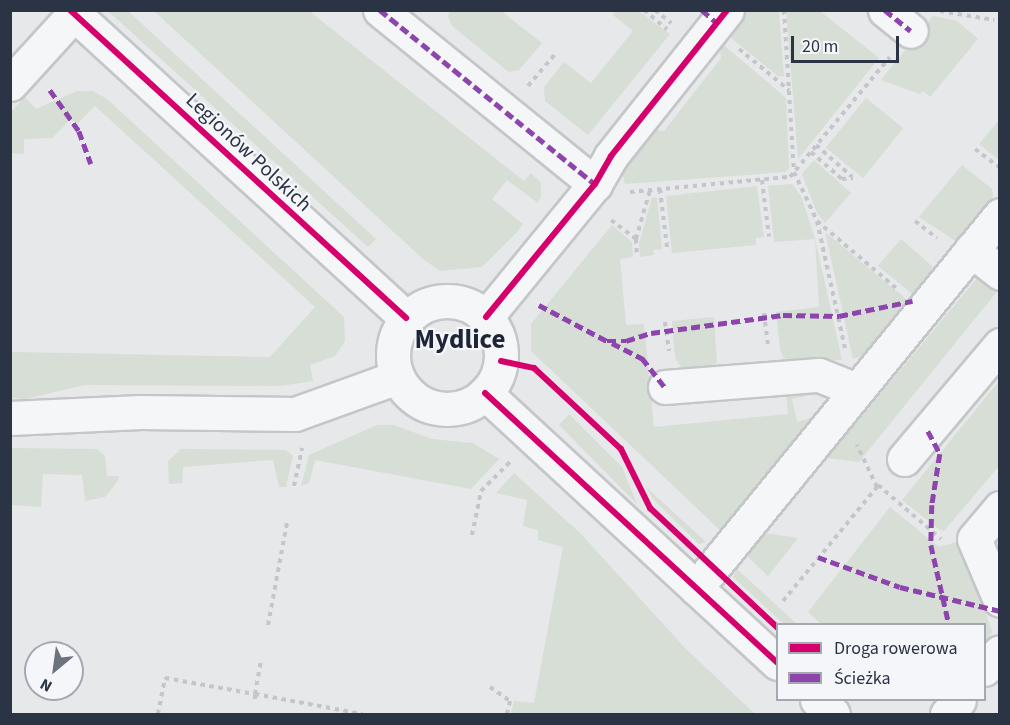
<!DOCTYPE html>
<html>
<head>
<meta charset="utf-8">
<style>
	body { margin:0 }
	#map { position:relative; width:1010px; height:725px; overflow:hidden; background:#e6e8ea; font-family:"Source Sans 3",sans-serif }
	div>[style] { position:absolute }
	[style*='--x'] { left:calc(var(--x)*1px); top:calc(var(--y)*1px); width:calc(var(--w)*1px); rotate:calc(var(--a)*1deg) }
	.green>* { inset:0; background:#d6ded6; transform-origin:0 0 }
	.path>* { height:4px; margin-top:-2px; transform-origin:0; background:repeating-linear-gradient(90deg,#c5c6ca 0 4.5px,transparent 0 9px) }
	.roads { filter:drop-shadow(2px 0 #c4c6c8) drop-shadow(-2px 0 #c4c6c8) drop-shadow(0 2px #c4c6c8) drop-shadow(0 -2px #c4c6c8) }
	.minor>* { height:33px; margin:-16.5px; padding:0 16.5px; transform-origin:16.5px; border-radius:16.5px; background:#f5f6f7 }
	.minor>.ring { margin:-16.5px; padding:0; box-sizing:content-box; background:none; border:33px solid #f5f6f7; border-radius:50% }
	.quiet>* { height:4.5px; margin-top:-2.25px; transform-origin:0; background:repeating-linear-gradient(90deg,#8e44ad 0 9px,transparent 0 13.5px) }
	.cycleway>* { height:6px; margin:-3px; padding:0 3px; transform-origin:3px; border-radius:3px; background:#d6006c }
	span { translate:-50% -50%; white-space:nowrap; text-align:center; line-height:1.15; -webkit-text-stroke:4.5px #f4f6f9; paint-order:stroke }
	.street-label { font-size:21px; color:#2b3445 }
	.district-label { font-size:27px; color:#1d2536; font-weight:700 }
	.frame { position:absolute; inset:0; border:12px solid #2b3445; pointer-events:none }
	.legend { position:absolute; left:776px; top:623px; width:210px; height:78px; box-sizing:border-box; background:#f4f6f9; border:2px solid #a4a8b1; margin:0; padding:8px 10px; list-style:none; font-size:18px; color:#2b3445 }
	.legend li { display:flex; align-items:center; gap:12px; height:30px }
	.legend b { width:30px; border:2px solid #a4a8b1 }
	.north { position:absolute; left:24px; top:641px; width:60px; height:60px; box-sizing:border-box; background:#f4f6f9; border:2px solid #a4a8b1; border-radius:50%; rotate:209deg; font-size:16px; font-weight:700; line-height:24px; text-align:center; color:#2b3445 }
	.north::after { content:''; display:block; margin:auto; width:21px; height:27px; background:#6c737f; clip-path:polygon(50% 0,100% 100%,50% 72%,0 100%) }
	.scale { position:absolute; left:791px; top:36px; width:108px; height:27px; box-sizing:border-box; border:3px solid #2b3445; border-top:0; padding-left:8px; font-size:18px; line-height:21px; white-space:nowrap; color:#2b3445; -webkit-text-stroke:4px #f4f6f9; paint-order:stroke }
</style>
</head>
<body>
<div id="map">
	<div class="green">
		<i style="clip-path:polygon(108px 11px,128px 11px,376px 239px,368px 247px)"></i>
		<i style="clip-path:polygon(154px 11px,309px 11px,524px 181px,531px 173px,541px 183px,541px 197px,538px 203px,507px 180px,492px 199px,523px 224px,518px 231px,482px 267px,440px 271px,423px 259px)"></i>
		<i style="clip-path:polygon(450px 11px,501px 11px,542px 43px,519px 70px,509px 72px,452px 26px,448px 16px)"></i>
		<i style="clip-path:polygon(616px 11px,639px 11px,670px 34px,588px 135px,545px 101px,544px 87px,564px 62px,591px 83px,633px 31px,613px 15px)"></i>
		<i style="clip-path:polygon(743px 11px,779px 11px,784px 76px,779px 77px,725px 33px)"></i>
		<i style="clip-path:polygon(786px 11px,820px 11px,879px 58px,798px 159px)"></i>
		<i style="clip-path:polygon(933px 16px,957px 21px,978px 39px,930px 97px,923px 91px,920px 94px,881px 80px)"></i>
		<i style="clip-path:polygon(719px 41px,786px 98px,789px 168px,786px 172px,625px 184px,621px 168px,648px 129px,664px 131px,721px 58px)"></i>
		<i style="clip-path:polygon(77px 91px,93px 91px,107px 99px,344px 317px,345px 341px,335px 356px,310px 365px,313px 381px,280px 386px,84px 385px,26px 399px,11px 398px,12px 352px,270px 357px,315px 307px,95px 106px,78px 123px,70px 120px,52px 138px,24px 139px,24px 154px,11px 153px,11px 112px,25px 97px,36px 109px)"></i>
		<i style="left:866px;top:98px;width:48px;height:64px;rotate:39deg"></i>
		<i style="clip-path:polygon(999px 120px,999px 160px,979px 144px)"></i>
		<i style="clip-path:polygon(814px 160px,851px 193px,825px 223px,817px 213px,802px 174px)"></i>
		<i style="clip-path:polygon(962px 165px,992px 189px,993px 194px,991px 205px,960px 240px,954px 240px,919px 217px)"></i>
		<i style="clip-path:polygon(792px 184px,801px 196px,815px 238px,842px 360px,792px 362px,783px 357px,780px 349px,776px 312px,819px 307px,815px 239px,774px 242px,768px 186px)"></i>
		<i style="clip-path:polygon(757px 186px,764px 237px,756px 238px,756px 245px,672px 253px,666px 196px)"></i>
		<i style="clip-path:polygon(652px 197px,657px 198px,662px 249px,653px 250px,654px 255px,640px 257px,639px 244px)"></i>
		<i style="clip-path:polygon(612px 225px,632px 242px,633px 257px,620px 259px,626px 325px,644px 324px,654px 427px,788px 414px,786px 389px,811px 388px,820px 393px,792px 399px,797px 422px,817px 416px,722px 532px,531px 351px,531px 324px)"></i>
		<i style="clip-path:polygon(825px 232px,911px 303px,866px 355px,853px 359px)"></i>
		<i style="clip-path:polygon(901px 239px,932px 266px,932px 277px,916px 297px,878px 266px)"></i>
		<i style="clip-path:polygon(978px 277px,988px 277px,999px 284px,999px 289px,859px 462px,827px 458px)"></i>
		<i style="clip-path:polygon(714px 317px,717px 363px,707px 370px,681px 367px,675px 358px,672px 321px)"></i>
		<i style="clip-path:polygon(999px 381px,999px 466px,944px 531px,940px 530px,902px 500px)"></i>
		<i style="clip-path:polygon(569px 414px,622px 467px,637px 504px,559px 425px)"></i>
		<i style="clip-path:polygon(377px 425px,394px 425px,432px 439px,473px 443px,499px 459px,471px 489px,315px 460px,309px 483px,301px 486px,309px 455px)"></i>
		<i style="clip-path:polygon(11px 448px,97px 449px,105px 456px,107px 476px,119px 476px,117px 482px,105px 497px,85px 501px,82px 475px,43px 474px,41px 507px,11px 505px)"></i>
		<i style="clip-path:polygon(181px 449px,286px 450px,293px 456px,286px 487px,279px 487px,273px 460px,183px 467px,182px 483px,169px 484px,168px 461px)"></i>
		<i style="clip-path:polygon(514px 473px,581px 534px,685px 648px,755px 714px,511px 714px,514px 701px,534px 703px,563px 547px,538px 540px,538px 530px,523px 526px,527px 500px,496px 493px)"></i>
		<i style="clip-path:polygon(646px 487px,706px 542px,699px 544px,653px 499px)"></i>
		<i style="clip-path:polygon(890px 507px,939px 547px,960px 541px,992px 631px,985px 645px,984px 624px,821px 624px,808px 612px)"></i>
		<i style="clip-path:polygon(764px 533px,798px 538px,768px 576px,747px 556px)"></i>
		<i style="clip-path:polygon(737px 569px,797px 624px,784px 624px,733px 577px)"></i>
	</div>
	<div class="path">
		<i style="--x:644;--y:10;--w:30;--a:40"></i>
		<i style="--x:655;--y:10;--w:21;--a:39"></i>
		<i style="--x:784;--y:10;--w:162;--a:86.5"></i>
		<i style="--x:794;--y:172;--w:54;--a:64.9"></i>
		<i style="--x:817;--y:221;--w:130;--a:77.6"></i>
		<i style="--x:940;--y:11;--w:55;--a:9.5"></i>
		<i style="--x:739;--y:49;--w:65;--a:39.4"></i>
		<i style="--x:528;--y:86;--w:42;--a:-49.8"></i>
		<i style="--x:816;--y:145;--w:48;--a:41.6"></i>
		<i style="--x:975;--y:149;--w:31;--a:37"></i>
		<i style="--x:811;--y:152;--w:41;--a:41.1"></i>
		<i style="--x:842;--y:179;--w:11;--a:-5"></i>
		<i style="--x:762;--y:180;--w:57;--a:83"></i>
		<i style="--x:660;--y:189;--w:59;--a:83.2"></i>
		<i style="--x:630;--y:192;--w:161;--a:-5.4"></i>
		<i style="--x:790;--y:177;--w:156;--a:-50.2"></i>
		<i style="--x:611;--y:220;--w:31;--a:37"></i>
		<i style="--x:636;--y:239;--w:51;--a:-74.1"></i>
		<i style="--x:817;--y:221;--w:104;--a:40.3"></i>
		<i style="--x:915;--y:221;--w:28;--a:38"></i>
		<i style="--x:636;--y:239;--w:18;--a:87"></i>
		<i style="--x:764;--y:313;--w:32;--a:83"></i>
		<i style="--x:665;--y:322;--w:29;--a:82"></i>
		<i style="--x:878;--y:485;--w:83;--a:40.6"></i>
		<i style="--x:294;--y:486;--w:39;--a:-78"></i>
		<i style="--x:472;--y:535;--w:45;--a:-78.4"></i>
		<i style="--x:481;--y:491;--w:41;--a:-45"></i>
		<i style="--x:783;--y:601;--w:148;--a:-50.5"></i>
		<i style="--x:877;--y:487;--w:47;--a:-115.5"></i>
		<i style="--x:268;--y:625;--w:105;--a:-79.5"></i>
		<i style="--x:490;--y:687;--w:24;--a:35"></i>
		<i style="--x:510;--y:701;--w:13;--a:103"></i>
		<i style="--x:255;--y:699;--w:5;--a:-90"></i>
		<i style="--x:255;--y:694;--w:109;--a:10.6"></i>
		<i style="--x:158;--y:714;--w:37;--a:-79"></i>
		<i style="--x:165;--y:678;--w:91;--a:10.1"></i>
		<i style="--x:255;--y:694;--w:34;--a:-80"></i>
	</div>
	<div class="roads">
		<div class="minor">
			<i style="--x:70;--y:10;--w:456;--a:42.5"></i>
			<i style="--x:380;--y:10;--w:277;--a:39"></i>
			<i style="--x:885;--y:10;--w:33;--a:39"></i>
			<i style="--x:10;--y:84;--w:95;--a:-47.6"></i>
			<i style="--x:971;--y:250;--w:37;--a:38"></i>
			<i class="ring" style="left:393px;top:301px;width:75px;height:75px"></i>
			<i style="--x:486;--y:317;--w:172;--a:-50.7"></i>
			<i style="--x:595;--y:184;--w:32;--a:-60"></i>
			<i style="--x:611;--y:156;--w:186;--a:-51.5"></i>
			<i style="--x:665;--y:387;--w:154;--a:-4.5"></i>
			<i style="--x:819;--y:375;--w:41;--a:21.5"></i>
			<i style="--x:485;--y:393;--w:398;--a:42.7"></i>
			<i style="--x:10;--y:418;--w:131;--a:-2.6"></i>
			<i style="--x:141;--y:412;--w:154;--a:0.7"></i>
			<i style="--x:295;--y:414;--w:109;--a:-19.9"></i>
			<i style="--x:904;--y:459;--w:149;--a:-49.9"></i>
			<i style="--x:1000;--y:508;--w:40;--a:130"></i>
			<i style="--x:974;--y:539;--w:66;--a:66.9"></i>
			<i style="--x:696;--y:588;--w:481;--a:-50.8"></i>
			<i style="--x:984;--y:669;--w:23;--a:-47"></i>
			<i style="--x:817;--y:700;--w:21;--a:41"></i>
			<i style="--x:947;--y:714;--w:18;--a:-49"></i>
		</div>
	</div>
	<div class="quiet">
		<i style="--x:380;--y:10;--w:277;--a:39"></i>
		<i style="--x:702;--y:10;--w:20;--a:41"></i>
		<i style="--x:885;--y:10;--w:33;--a:39"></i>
		<i style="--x:50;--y:90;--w:50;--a:54.7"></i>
		<i style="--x:79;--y:131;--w:35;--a:70"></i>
		<i style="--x:539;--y:305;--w:77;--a:27.9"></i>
		<i style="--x:607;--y:341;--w:19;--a:0"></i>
		<i style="--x:626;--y:341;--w:26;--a:-18"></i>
		<i style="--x:651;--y:333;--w:133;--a:-7.8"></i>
		<i style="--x:783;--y:315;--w:56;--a:1"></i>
		<i style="--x:839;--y:316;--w:75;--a:-11.6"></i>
		<i style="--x:612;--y:343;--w:34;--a:27"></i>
		<i style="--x:642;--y:358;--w:37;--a:52"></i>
		<i style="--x:928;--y:431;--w:26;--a:62"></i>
		<i style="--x:940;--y:454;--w:52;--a:98.9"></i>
		<i style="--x:932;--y:505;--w:40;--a:91.4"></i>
		<i style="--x:931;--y:545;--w:81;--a:77.2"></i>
		<i style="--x:818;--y:557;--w:87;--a:20.1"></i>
		<i style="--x:900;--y:587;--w:103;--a:13.5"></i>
	</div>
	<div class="cycleway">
		<i style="--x:70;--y:10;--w:456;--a:42.5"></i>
		<i style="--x:486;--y:317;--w:172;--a:-50.7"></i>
		<i style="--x:595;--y:184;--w:32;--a:-60"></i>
		<i style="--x:611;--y:156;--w:186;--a:-51.5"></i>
		<i style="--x:501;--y:361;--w:34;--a:12"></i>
		<i style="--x:534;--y:368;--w:119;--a:43"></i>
		<i style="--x:621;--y:449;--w:66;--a:63.8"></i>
		<i style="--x:650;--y:508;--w:175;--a:43.2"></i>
		<i style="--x:485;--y:393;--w:398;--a:42.7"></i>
	</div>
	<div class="street-label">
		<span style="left:249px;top:152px;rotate:43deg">Legionów Polskich</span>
	</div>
	<div class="district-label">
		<span style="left:460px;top:340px">Mydlice</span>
	</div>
	<div class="frame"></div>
	<ul class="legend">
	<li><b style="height:8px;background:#d6006c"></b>Droga rowerowa</li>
	<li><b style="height:8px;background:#8e44ad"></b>Ścieżka</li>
	</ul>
	<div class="north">N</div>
	<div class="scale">20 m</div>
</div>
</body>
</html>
